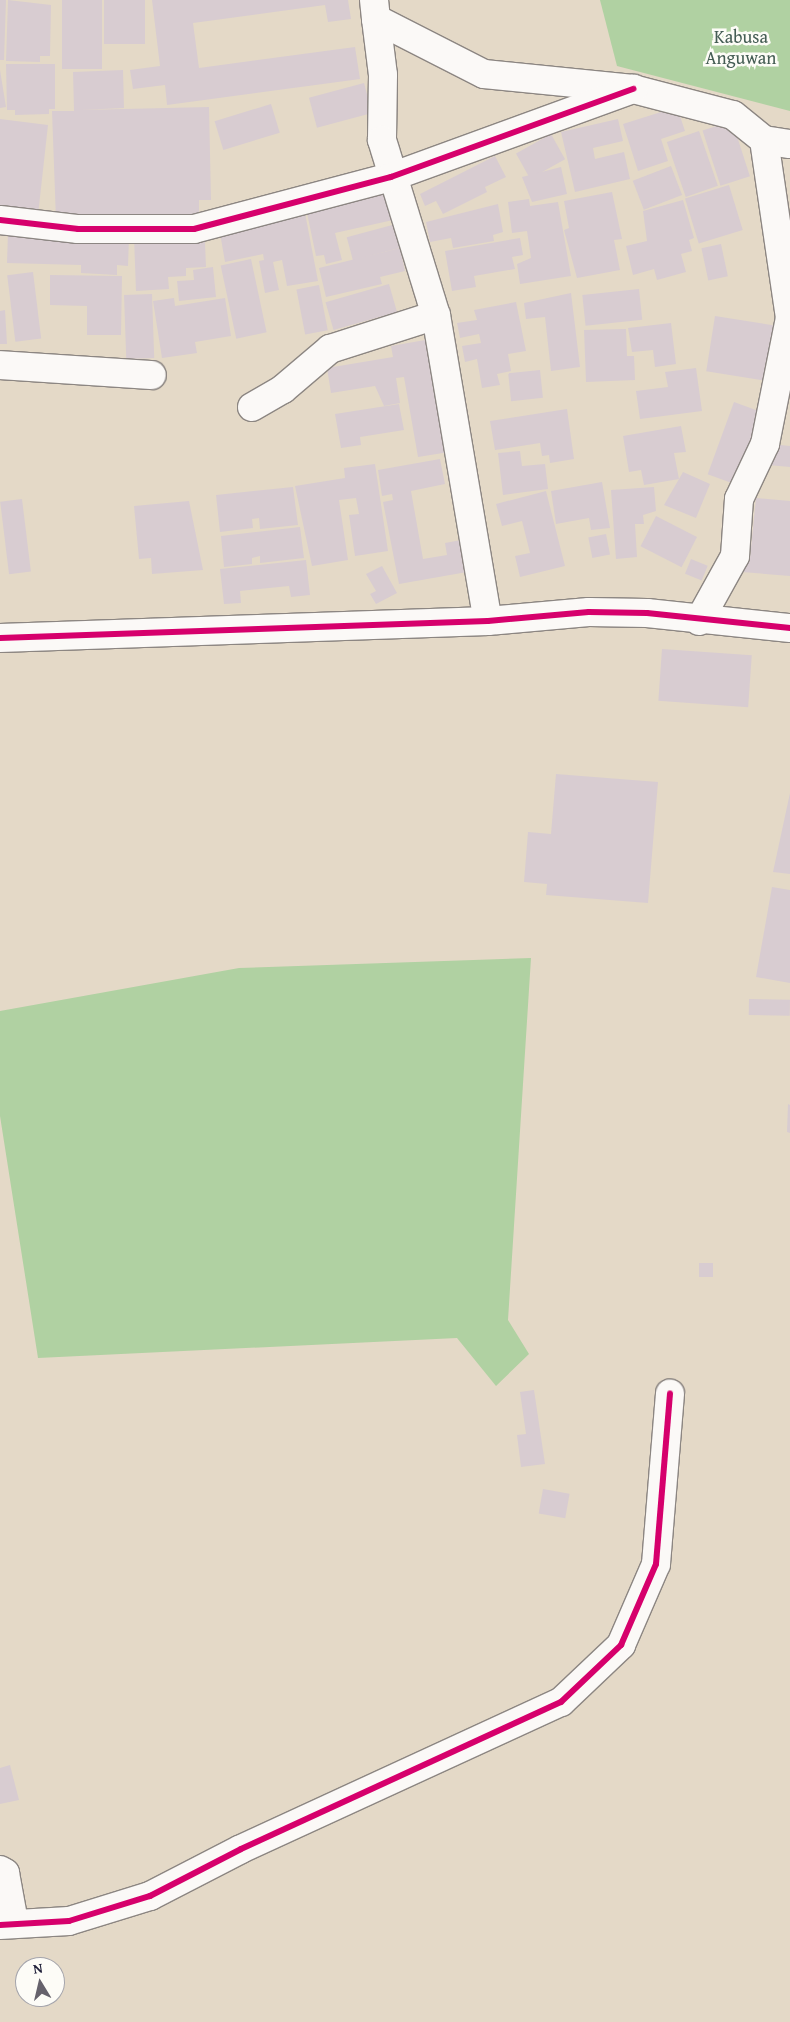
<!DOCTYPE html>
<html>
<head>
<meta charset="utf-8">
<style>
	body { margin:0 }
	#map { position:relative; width:790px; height:2022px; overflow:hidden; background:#e4d9c7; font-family:"Gentium Book Plus",serif }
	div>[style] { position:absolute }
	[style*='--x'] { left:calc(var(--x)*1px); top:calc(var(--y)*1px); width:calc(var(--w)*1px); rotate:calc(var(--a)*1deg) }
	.green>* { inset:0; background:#b0d1a2 }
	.building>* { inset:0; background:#d8ccd1; transform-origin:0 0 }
	.roads { filter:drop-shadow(1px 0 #8c8682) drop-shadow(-1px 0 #8c8682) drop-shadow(0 1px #8c8682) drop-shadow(0 -1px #8c8682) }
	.minor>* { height:28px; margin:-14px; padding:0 14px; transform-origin:14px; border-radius:14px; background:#fbf9f7 }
	.cycleway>* { height:6px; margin:-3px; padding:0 3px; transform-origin:3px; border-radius:3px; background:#d6006c }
	span { translate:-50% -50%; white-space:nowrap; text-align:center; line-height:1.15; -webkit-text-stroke:5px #fdfcf7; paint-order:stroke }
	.park-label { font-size:18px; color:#455d54 }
	.north { position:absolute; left:15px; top:1957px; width:50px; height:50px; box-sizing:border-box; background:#fdfcf7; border:1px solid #a5a5ac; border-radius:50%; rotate:351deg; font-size:14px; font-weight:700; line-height:20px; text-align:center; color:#22223b }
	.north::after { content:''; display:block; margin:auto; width:18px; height:22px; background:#66626c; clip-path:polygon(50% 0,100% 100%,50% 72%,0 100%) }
</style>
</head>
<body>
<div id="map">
	<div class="green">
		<i style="clip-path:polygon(600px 0,790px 0,790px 111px,617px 66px)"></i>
		<i style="clip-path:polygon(531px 958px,508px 1320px,529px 1354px,496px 1386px,457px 1338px,38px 1358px,0 1116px,0 1011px,239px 968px)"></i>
	</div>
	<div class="building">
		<i style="clip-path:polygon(0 0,6px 0,4px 60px,0 60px)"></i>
		<i style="clip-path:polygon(8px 0,51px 5px,50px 56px,40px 56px,40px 62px,6px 61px)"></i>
		<i style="left:62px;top:0;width:40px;height:69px"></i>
		<i style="left:104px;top:0;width:41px;height:44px"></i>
		<i style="clip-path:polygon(152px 0,348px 0,351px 19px,328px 22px,325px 5px,193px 23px,199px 68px,355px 47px,360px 79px,167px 105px,165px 85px,133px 89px,130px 70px,160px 66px)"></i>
		<i style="clip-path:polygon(6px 64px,55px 64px,55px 109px,49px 109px,49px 114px,15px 115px,15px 110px,7px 110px)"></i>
		<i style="clip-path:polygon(0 70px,6px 107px,0 108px)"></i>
		<i style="clip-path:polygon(123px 70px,124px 108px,81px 110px,209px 107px,211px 200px,199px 200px,199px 216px,56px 220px,52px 111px,74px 111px,73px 72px)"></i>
		<i style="left:364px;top:83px;width:31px;height:57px;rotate:75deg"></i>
		<i style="left:271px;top:104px;width:30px;height:59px;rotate:73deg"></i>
		<i style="clip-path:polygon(677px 107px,685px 131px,661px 139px,668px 161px,638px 171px,623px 124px)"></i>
		<i style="clip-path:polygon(0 119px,48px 125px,38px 215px,0 210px)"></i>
		<i style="clip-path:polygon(618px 119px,623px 141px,593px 148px,595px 159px,624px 152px,630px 179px,575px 192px,561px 132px)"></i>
		<i style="left:732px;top:121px;width:58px;height:31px;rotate:72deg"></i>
		<i style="left:699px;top:131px;width:58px;height:34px;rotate:71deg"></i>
		<i style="left:551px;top:134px;width:29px;height:40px;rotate:61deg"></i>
		<i style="clip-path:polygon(495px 156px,506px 177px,485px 187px,487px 192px,443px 214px,436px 201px,425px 206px,420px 194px)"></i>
		<i style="left:671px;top:166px;width:31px;height:41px;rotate:69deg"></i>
		<i style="clip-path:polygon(561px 167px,567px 194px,532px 202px,522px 177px)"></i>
		<i style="left:729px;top:185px;width:47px;height:46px;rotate:73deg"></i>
		<i style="clip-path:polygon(386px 188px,393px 220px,335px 233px,342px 260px,326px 264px,324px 255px,316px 256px,307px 213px,332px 207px,330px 200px)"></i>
		<i style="clip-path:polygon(612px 192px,622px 239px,614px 240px,620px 270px,577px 278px,564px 230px,569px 228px,564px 201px)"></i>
		<i style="clip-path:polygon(529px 199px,530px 206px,558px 202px,571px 276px,520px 284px,517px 264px,531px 258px,527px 231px,512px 233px,508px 202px)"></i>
		<i style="clip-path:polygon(683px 200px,694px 238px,689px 240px,692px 251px,681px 254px,686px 272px,657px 280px,654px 269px,633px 275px,626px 246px,647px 241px,643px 211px)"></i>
		<i style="clip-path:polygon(498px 204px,503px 232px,493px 235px,494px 241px,453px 248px,451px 238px,430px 242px,426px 222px)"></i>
		<i style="clip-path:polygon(305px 213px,318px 281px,287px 286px,282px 260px,273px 262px,279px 290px,265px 293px,259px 261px,264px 260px,263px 254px,225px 262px,220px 233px)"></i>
		<i style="left:396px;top:224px;width:24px;height:51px;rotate:75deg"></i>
		<i style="clip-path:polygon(8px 233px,129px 237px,128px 266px,117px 265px,117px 275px,81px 273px,81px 265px,7px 263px)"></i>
		<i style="clip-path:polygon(195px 233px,195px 243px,205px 242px,206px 267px,186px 268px,186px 276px,168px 277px,169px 289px,136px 291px,134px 237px)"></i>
		<i style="clip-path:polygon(520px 238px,523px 255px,512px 257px,515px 269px,474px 276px,476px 287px,452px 291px,445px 251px)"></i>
		<i style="left:721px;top:244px;width:33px;height:20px;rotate:78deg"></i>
		<i style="clip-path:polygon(400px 248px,405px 271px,380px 277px,382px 284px,326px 297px,319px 268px)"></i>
		<i style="left:251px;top:259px;width:75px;height:31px;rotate:78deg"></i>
		<i style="clip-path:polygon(213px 267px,216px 297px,179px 301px,177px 281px,194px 280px,193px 270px)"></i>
		<i style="left:33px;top:272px;width:67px;height:26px;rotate:83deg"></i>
		<i style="clip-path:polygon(50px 275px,122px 276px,121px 335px,87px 335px,87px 306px,50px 305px)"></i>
		<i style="left:389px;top:284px;width:29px;height:66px;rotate:74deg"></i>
		<i style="left:319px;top:285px;width:46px;height:23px;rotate:79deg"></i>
		<i style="left:639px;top:289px;width:31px;height:57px;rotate:84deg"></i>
		<i style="clip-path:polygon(571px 293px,580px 367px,551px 371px,545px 317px,526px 319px,524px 303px)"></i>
		<i style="left:152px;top:294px;width:64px;height:28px;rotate:88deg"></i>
		<i style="clip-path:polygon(174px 298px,175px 306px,225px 298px,231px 336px,195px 342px,197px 353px,162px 358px,153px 301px)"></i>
		<i style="clip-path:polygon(516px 302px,526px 351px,508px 354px,511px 371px,497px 374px,500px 385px,482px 388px,477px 359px,465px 362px,462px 346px,481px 343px,479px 334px,460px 338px,457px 323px,477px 320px,474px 310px)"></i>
		<i style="clip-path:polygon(5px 310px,7px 344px,0 344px,0 311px)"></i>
		<i style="left:715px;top:316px;width:65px;height:56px;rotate:9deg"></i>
		<i style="clip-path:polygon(671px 323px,676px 364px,655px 367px,653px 350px,632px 352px,628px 328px)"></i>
		<i style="clip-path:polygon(626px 329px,627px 356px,634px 356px,635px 380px,586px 382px,584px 330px)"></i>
		<i style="clip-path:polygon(431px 339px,449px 452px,418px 457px,404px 377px,396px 378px,400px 403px,384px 406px,375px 386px,331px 393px,327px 368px,393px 357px,391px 346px)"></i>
		<i style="clip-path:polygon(696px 368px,702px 411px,640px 419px,636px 391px,668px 387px,665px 372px)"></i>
		<i style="left:540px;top:370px;width:28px;height:32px;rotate:84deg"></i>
		<i style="left:734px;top:402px;width:32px;height:77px;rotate:20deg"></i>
		<i style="clip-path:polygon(399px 404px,404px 430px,360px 437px,361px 445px,341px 448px,335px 414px)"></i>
		<i style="clip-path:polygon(567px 409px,574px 459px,550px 463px,549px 455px,542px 456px,540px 443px,495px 450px,490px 421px)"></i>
		<i style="clip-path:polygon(681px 426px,686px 452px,674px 453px,679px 479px,644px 485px,641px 470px,629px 472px,623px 436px)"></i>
		<i style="clip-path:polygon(771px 444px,790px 446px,790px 467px,768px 465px)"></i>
		<i style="clip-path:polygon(520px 451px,522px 466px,545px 464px,548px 489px,503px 495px,498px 453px)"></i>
		<i style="clip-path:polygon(440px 459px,445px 484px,411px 491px,423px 559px,447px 555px,445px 543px,461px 540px,467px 572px,399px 584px,383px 502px,393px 500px,392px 494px,382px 496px,378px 470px)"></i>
		<i style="clip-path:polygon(375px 464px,388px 551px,355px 556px,349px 515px,359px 514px,356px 498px,339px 500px,348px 560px,312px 566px,295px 486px,345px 478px,344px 468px)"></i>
		<i style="clip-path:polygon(683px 472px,710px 484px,696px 518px,664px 505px)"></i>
		<i style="clip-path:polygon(602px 482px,610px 528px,591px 530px,589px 518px,556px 524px,551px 491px)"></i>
		<i style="clip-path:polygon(293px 487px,298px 525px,260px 529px,259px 518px,252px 519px,253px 528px,220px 532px,216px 495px)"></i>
		<i style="clip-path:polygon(654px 487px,656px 511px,643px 515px,644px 524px,635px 524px,637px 557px,616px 559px,611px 490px)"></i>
		<i style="clip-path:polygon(546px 491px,565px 566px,520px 577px,515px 556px,530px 553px,522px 521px,502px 526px,496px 504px)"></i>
		<i style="clip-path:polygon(756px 498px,790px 501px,790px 576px,742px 572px,743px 558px,750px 558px)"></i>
		<i style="left:22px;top:499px;width:73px;height:22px;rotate:83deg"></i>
		<i style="clip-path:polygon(189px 501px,203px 570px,152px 574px,151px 558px,139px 559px,134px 506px)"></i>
		<i style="left:656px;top:516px;width:46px;height:34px;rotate:27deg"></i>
		<i style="clip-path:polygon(300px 527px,304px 558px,260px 563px,260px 556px,252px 558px,252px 564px,224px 567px,221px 536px)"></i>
		<i style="left:606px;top:534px;width:21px;height:18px;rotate:79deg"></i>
		<i style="left:691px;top:559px;width:18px;height:16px;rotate:22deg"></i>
		<i style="clip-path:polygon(306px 560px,310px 595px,291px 597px,289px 586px,240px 591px,241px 603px,224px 604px,220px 569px)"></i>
		<i style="clip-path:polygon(382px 566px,397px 593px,376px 604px,370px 594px,376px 591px,366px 574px)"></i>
		<i style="left:662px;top:649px;width:90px;height:52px;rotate:4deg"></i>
		<i style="clip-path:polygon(556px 774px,658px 782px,648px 903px,546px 895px,547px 884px,524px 882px,528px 832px,551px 834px)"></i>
		<i style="clip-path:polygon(790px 793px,790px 874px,773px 872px)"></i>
		<i style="clip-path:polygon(772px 887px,790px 890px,790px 983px,756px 977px)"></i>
		<i style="left:749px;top:999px;width:41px;height:16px;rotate:1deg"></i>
		<i style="clip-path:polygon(788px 1104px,790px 1105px,790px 1133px,787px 1132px)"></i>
		<i style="left:699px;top:1263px;width:14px;height:14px"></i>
		<i style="clip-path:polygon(534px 1390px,545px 1464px,521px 1467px,517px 1435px,526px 1434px,520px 1392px)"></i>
		<i style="left:543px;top:1489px;width:27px;height:25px;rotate:10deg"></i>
		<i style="clip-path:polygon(10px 1765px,19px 1800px,0 1804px,0 1768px)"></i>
	</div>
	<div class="roads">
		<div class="minor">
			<i style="--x:374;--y:0;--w:19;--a:84"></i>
			<i style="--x:376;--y:19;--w:121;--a:27"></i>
			<i style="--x:484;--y:74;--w:150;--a:5.7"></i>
			<i style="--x:633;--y:89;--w:103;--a:14.6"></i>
			<i style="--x:733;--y:115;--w:40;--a:39"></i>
			<i style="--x:764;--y:140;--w:26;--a:9"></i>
			<i style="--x:376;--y:19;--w:56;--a:82.9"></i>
			<i style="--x:383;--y:75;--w:65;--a:90.9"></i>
			<i style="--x:382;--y:140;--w:183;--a:72.9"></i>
			<i style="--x:436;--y:315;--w:310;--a:80.4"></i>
			<i style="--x:0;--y:220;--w:79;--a:6.6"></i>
			<i style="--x:78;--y:229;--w:116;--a:0"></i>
			<i style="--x:194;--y:229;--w:204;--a:-14.8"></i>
			<i style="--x:391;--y:177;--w:258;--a:-20"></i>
			<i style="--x:0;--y:365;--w:152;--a:3.8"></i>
			<i style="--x:252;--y:407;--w:36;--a:-30"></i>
			<i style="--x:283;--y:389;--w:62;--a:-40.4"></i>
			<i style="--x:330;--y:349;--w:111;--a:-17.8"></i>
			<i style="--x:699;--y:621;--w:74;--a:-61"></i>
			<i style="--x:735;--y:556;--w:57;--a:-86"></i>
			<i style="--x:739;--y:499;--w:61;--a:-64.7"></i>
			<i style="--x:765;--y:444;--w:128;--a:-78.8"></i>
			<i style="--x:790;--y:318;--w:180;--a:-98.3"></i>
			<i style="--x:0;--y:638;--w:488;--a:-2"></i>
			<i style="--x:488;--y:621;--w:101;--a:-5.1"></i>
			<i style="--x:589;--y:612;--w:58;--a:1"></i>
			<i style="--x:647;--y:613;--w:144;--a:6"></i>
			<i style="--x:0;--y:1870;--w:6;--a:31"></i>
			<i style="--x:5;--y:1873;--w:50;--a:79.6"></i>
			<i style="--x:0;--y:1925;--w:69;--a:-3.3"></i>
			<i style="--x:69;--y:1921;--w:85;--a:-17.2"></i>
			<i style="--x:150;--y:1896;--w:102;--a:-27.3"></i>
			<i style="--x:241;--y:1849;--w:352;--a:-24.7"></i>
			<i style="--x:561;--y:1702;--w:83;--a:-43.5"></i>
			<i style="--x:621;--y:1645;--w:88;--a:-66.6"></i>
			<i style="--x:656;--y:1564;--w:171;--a:-85.3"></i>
		</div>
	</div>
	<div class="cycleway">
		<i style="--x:0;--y:220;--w:79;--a:6.6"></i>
		<i style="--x:78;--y:229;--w:116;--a:0"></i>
		<i style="--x:194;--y:229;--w:204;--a:-14.8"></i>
		<i style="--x:391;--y:177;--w:258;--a:-20"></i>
		<i style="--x:0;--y:638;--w:488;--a:-2"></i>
		<i style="--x:488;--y:621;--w:101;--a:-5.1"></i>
		<i style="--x:589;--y:612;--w:58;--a:1"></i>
		<i style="--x:647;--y:613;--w:144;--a:6"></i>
		<i style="--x:0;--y:1925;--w:69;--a:-3.3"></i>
		<i style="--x:69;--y:1921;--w:85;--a:-17.2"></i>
		<i style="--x:150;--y:1896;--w:102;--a:-27.3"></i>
		<i style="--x:241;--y:1849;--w:352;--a:-24.7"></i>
		<i style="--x:561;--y:1702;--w:83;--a:-43.5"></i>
		<i style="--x:621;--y:1645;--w:88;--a:-66.6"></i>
		<i style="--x:656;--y:1564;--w:171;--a:-85.3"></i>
	</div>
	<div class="park-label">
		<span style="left:741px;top:48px">Kabusa<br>Anguwan</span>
	</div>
	<div class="north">N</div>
</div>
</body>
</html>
